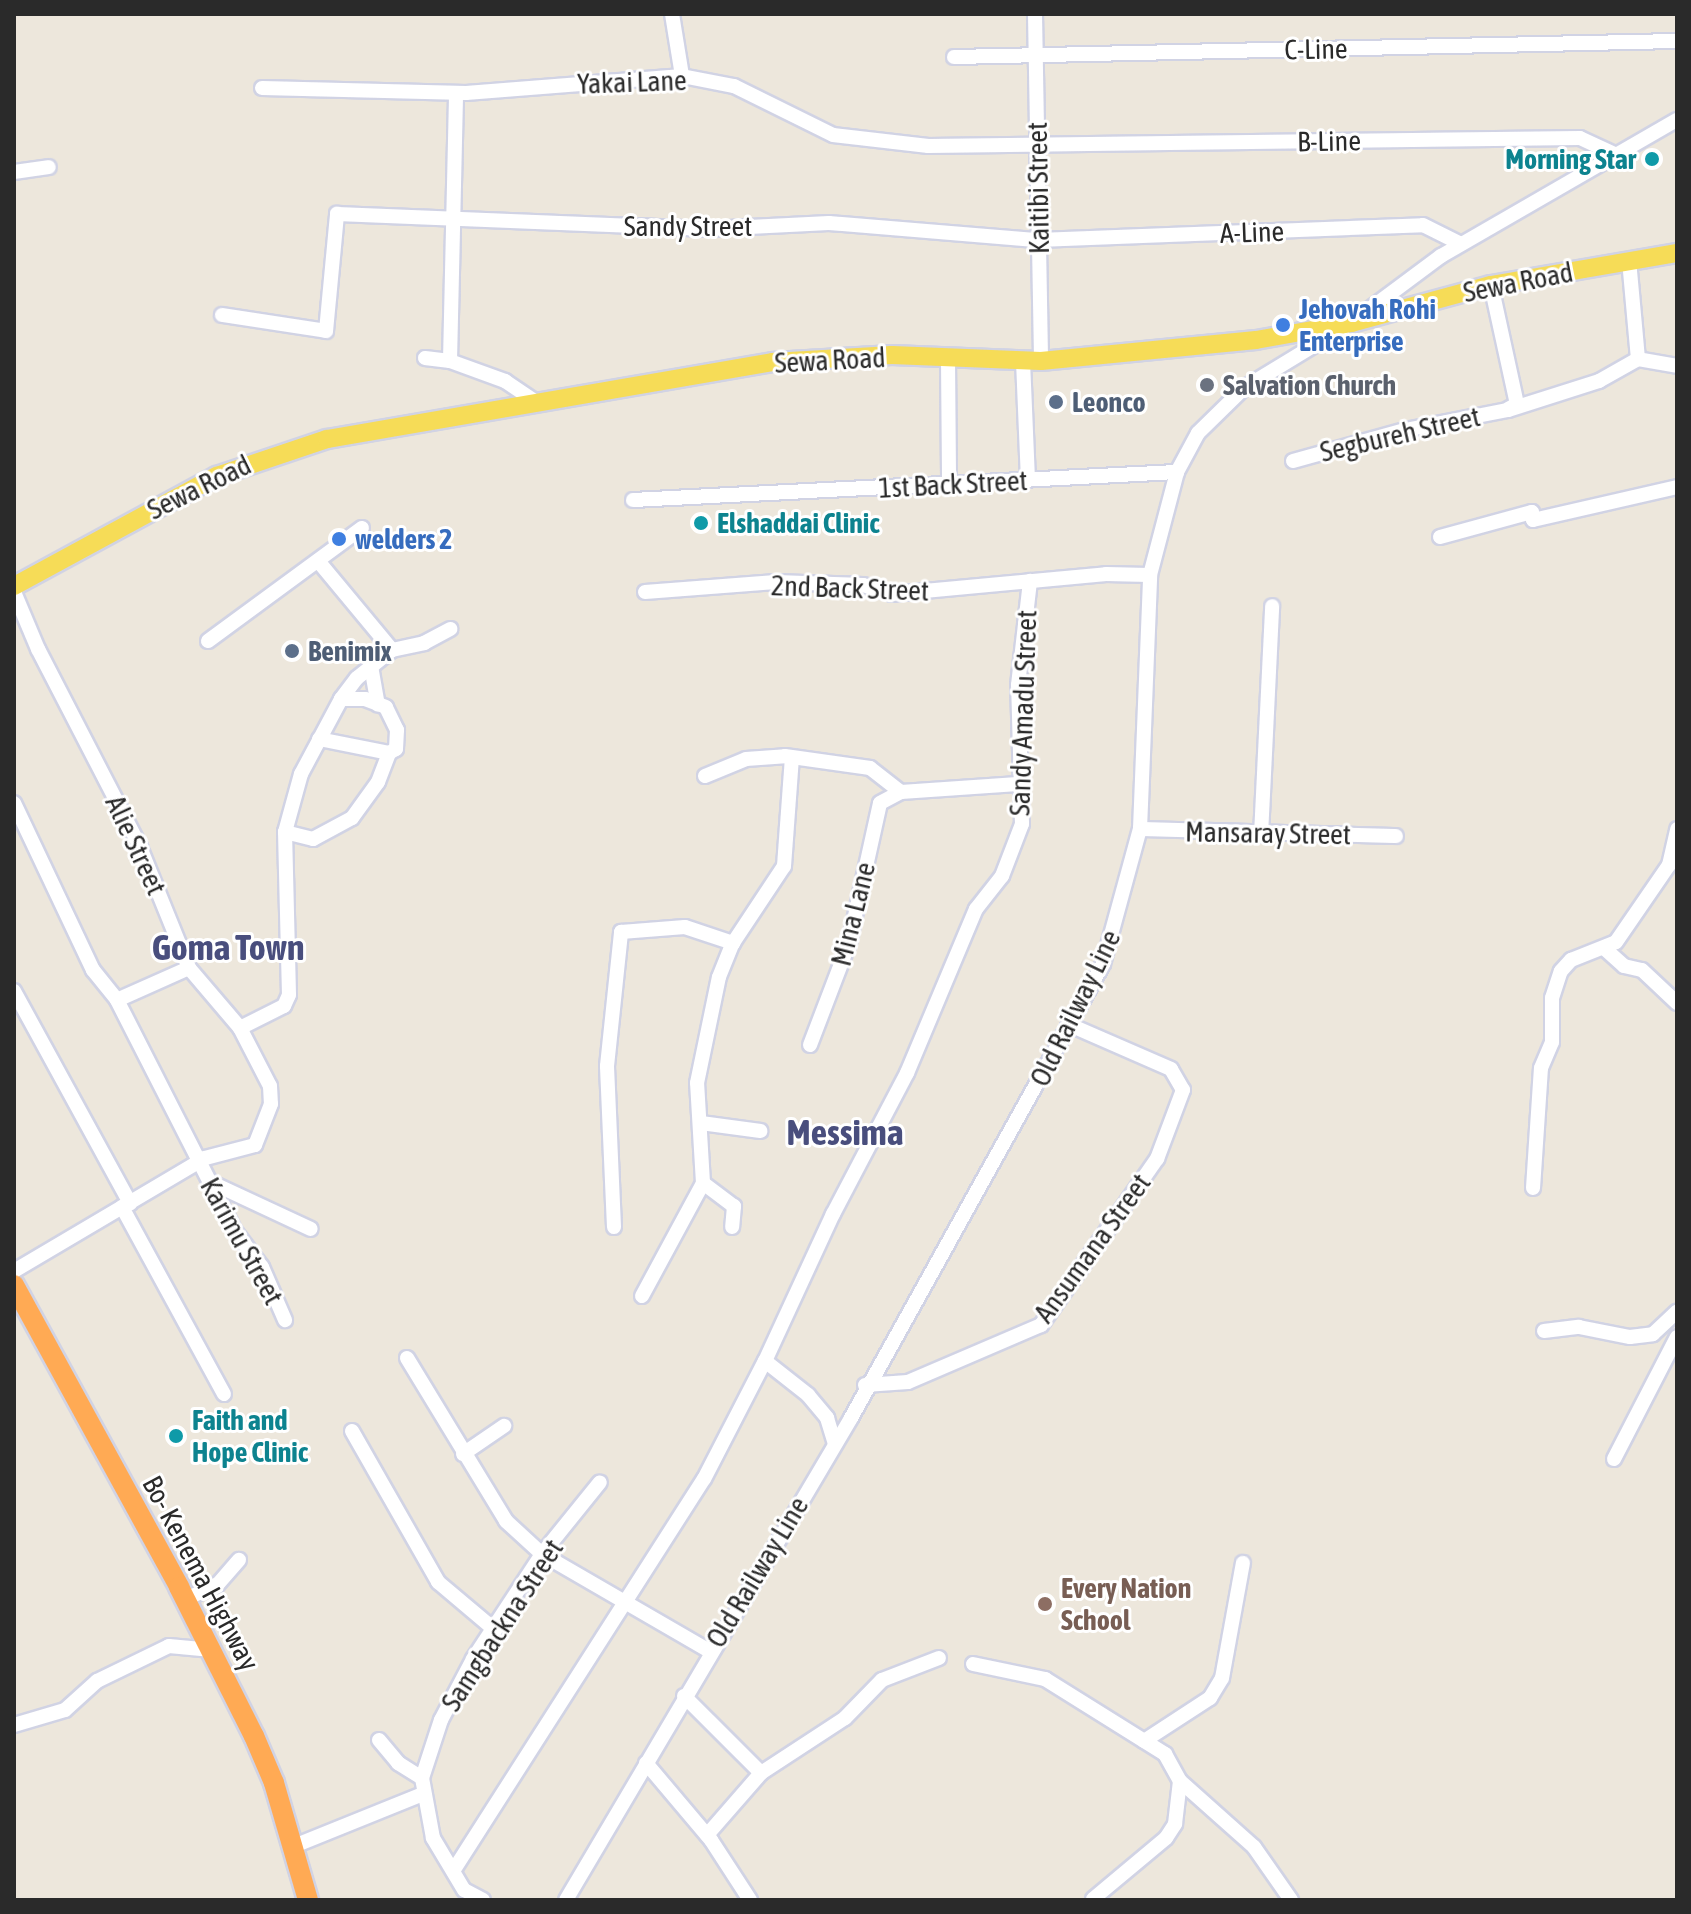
<!DOCTYPE html>
<html>
<head>
<meta charset="utf-8">
<style>
	body { margin:0 }
	#map { position:relative; width:1691px; height:1914px; overflow:hidden; background:#ede7dc; font-family:"Asap Condensed",sans-serif }
	div>[style] { position:absolute }
	[style*='--x'] { left:calc(var(--x)*1px); top:calc(var(--y)*1px); width:calc(var(--w)*1px); rotate:calc(var(--a)*1deg) }
	.roads { filter:drop-shadow(2px 0 #d1d3e4) drop-shadow(-2px 0 #d1d3e4) drop-shadow(0 2px #d1d3e4) drop-shadow(0 -2px #d1d3e4) }
	.minor>* { height:14px; margin:-7px; padding:0 7px; transform-origin:7px; border-radius:7px; background:#fff }
	.major>* { height:18px; margin:-9px; padding:0 9px; transform-origin:9px; border-radius:9px; background:#f6dc57 }
	.highway>* { height:20px; margin:-10px; padding:0 10px; transform-origin:10px; border-radius:10px; background:#ffaa54 }
	.dots>* { width:22px; height:22px; translate:-50% -50%; box-sizing:border-box; border:4px solid #fff; border-radius:50% }
	span { translate:-50% -50%; white-space:nowrap; text-align:center; line-height:1.15; -webkit-text-stroke:6px #fff; paint-order:stroke }
	.street-label { font-size:28px; color:#2a2a2a }
	.culture-label { font-size:28px; color:#0d838f; font-weight:700 }
	.right { translate:-100% -50%; text-align:right }
	.left { translate:0 -50%; text-align:left }
	.shop-label { font-size:28px; color:#366cbe; font-weight:700 }
	.worship-label { font-size:28px; color:#5b616d; font-weight:700 }
	.service-label { font-size:28px; color:#4e5e75; font-weight:700 }
	.education-label { font-size:28px; color:#785e54; font-weight:700 }
	.district-label { font-size:36px; color:#494e7d; font-weight:700 }
	.frame { position:absolute; inset:0; border:16px solid #2a2a2a; pointer-events:none }
</style>
</head>
<body>
<div id="map">
	<div class="roads">
		<div class="minor">
			<i style="--x:672;--y:14;--w:63;--a:80.8"></i>
			<i style="--x:1035;--y:14;--w:347;--a:89"></i>
			<i style="--x:954;--y:57;--w:723;--a:-1.27"></i>
			<i style="--x:262;--y:88;--w:204;--a:1.4"></i>
			<i style="--x:466;--y:93;--w:217;--a:-4.5"></i>
			<i style="--x:682;--y:76;--w:53;--a:10.9"></i>
			<i style="--x:734;--y:86;--w:110;--a:26.3"></i>
			<i style="--x:833;--y:135;--w:96;--a:6.6"></i>
			<i style="--x:928;--y:146;--w:652;--a:-0.7"></i>
			<i style="--x:1580;--y:138;--w:40;--a:25"></i>
			<i style="--x:14;--y:172;--w:35;--a:-8"></i>
			<i style="--x:1491;--y:285;--w:122;--a:77.7"></i>
			<i style="--x:1517;--y:404;--w:10;--a:151"></i>
			<i style="--x:222;--y:315;--w:105;--a:8.7"></i>
			<i style="--x:326;--y:331;--w:118;--a:-84.6"></i>
			<i style="--x:337;--y:214;--w:372;--a:2.3"></i>
			<i style="--x:709;--y:229;--w:120;--a:-2.9"></i>
			<i style="--x:829;--y:223;--w:210;--a:4.7"></i>
			<i style="--x:1038;--y:240;--w:385;--a:-2.2"></i>
			<i style="--x:1423;--y:225;--w:42;--a:26.6"></i>
			<i style="--x:425;--y:358;--w:25;--a:7"></i>
			<i style="--x:450;--y:361;--w:59;--a:20"></i>
			<i style="--x:505;--y:381;--w:37;--a:34"></i>
			<i style="--x:1638;--y:359;--w:40;--a:10"></i>
			<i style="--x:948;--y:360;--w:126;--a:89.5"></i>
			<i style="--x:450;--y:361;--w:268;--a:-88.7"></i>
			<i style="--x:1023;--y:361;--w:119;--a:87.6"></i>
			<i style="--x:1293;--y:461;--w:116;--a:-15.5"></i>
			<i style="--x:1405;--y:430;--w:105;--a:-11"></i>
			<i style="--x:1508;--y:410;--w:96;--a:-17.7"></i>
			<i style="--x:1599;--y:381;--w:45;--a:-29.4"></i>
			<i style="--x:1638;--y:359;--w:98;--a:-95.2"></i>
			<i style="--x:633;--y:500;--w:545;--a:-2.95"></i>
			<i style="--x:1440;--y:537;--w:95;--a:-15.2"></i>
			<i style="--x:1532;--y:512;--w:8;--a:83"></i>
			<i style="--x:1533;--y:520;--w:148;--a:-12.9"></i>
			<i style="--x:14;--y:592;--w:62;--a:67.2"></i>
			<i style="--x:38;--y:649;--w:223;--a:62.7"></i>
			<i style="--x:140;--y:847;--w:131;--a:68"></i>
			<i style="--x:189;--y:968;--w:79;--a:49.6"></i>
			<i style="--x:240;--y:1028;--w:65;--a:62.7"></i>
			<i style="--x:270;--y:1086;--w:18;--a:87"></i>
			<i style="--x:271;--y:1104;--w:44;--a:111.3"></i>
			<i style="--x:255;--y:1145;--w:52;--a:165.4"></i>
			<i style="--x:205;--y:1158;--w:222;--a:149.4"></i>
			<i style="--x:645;--y:592;--w:131;--a:-4.4"></i>
			<i style="--x:776;--y:582;--w:87;--a:2"></i>
			<i style="--x:863;--y:585;--w:30;--a:17"></i>
			<i style="--x:892;--y:594;--w:215;--a:-5.3"></i>
			<i style="--x:1106;--y:574;--w:44;--a:1.3"></i>
			<i style="--x:208;--y:641;--w:191;--a:-36.3"></i>
			<i style="--x:392;--y:650;--w:33;--a:-12"></i>
			<i style="--x:424;--y:643;--w:30;--a:-28"></i>
			<i style="--x:371;--y:666;--w:39;--a:80"></i>
			<i style="--x:319;--y:739;--w:71;--a:11.3"></i>
			<i style="--x:389;--y:753;--w:8;--a:-30"></i>
			<i style="--x:396;--y:749;--w:19;--a:-87"></i>
			<i style="--x:397;--y:730;--w:25;--a:-116"></i>
			<i style="--x:386;--y:707;--w:22;--a:-159"></i>
			<i style="--x:365;--y:699;--w:24;--a:180"></i>
			<i style="--x:705;--y:776;--w:44;--a:-22.5"></i>
			<i style="--x:746;--y:759;--w:39;--a:-4"></i>
			<i style="--x:785;--y:756;--w:86;--a:8"></i>
			<i style="--x:870;--y:768;--w:39;--a:38"></i>
			<i style="--x:901;--y:792;--w:117;--a:-3.9"></i>
			<i style="--x:14;--y:803;--w:185;--a:64.7"></i>
			<i style="--x:93;--y:970;--w:38;--a:51"></i>
			<i style="--x:117;--y:1000;--w:79;--a:-24"></i>
			<i style="--x:1140;--y:829;--w:256;--a:1.6"></i>
			<i style="--x:285;--y:832;--w:29;--a:14"></i>
			<i style="--x:313;--y:839;--w:44;--a:-28.3"></i>
			<i style="--x:352;--y:818;--w:44;--a:-54.2"></i>
			<i style="--x:378;--y:782;--w:31;--a:-69"></i>
			<i style="--x:1261;--y:835;--w:229;--a:-87.2"></i>
			<i style="--x:1604;--y:948;--w:27;--a:42"></i>
			<i style="--x:1624;--y:966;--w:18;--a:13"></i>
			<i style="--x:1642;--y:970;--w:48;--a:43.3"></i>
			<i style="--x:14;--y:991;--w:242;--a:61.3"></i>
			<i style="--x:117;--y:1000;--w:258;--a:63"></i>
			<i style="--x:234;--y:1230;--w:46;--a:52.9"></i>
			<i style="--x:262;--y:1267;--w:58;--a:66.5"></i>
			<i style="--x:240;--y:1028;--w:49;--a:-26.6"></i>
			<i style="--x:284;--y:1006;--w:12;--a:-66"></i>
			<i style="--x:289;--y:995;--w:163;--a:-91.4"></i>
			<i style="--x:285;--y:832;--w:60;--a:-74.6"></i>
			<i style="--x:301;--y:774;--w:85;--a:-61.9"></i>
			<i style="--x:341;--y:699;--w:26;--a:-53"></i>
			<i style="--x:357;--y:678;--w:45;--a:-38.7"></i>
			<i style="--x:392;--y:650;--w:116;--a:-129.7"></i>
			<i style="--x:810;--y:1045;--w:109;--a:-69.1"></i>
			<i style="--x:849;--y:943;--w:143;--a:-77.5"></i>
			<i style="--x:880;--y:803;--w:24;--a:-28"></i>
			<i style="--x:701;--y:1123;--w:60;--a:7.7"></i>
			<i style="--x:210;--y:1182;--w:111;--a:25"></i>
			<i style="--x:703;--y:1183;--w:39;--a:37"></i>
			<i style="--x:734;--y:1206;--w:21;--a:95"></i>
			<i style="--x:1533;--y:1188;--w:120;--a:-86.2"></i>
			<i style="--x:1541;--y:1068;--w:28;--a:-67"></i>
			<i style="--x:1552;--y:1042;--w:44;--a:-90"></i>
			<i style="--x:1552;--y:998;--w:28;--a:-72"></i>
			<i style="--x:1561;--y:971;--w:15;--a:-48"></i>
			<i style="--x:1571;--y:960;--w:48;--a:-21.8"></i>
			<i style="--x:1616;--y:942;--w:93;--a:-55.5"></i>
			<i style="--x:1669;--y:865;--w:37;--a:-77"></i>
			<i style="--x:122;--y:1207;--w:213;--a:61.4"></i>
			<i style="--x:614;--y:1227;--w:161;--a:-92.5"></i>
			<i style="--x:607;--y:1066;--w:135;--a:-84"></i>
			<i style="--x:621;--y:932;--w:64;--a:-4.5"></i>
			<i style="--x:685;--y:927;--w:51;--a:18.4"></i>
			<i style="--x:642;--y:1296;--w:128;--a:-61.6"></i>
			<i style="--x:703;--y:1183;--w:100;--a:-93.4"></i>
			<i style="--x:697;--y:1083;--w:108;--a:-78.3"></i>
			<i style="--x:719;--y:977;--w:37;--a:-68"></i>
			<i style="--x:733;--y:943;--w:92;--a:-56.5"></i>
			<i style="--x:784;--y:866;--w:108;--a:-85.8"></i>
			<i style="--x:1544;--y:1331;--w:35;--a:-7"></i>
			<i style="--x:1579;--y:1327;--w:52;--a:11.1"></i>
			<i style="--x:1630;--y:1337;--w:23;--a:-7"></i>
			<i style="--x:1653;--y:1334;--w:33;--a:-43"></i>
			<i style="--x:407;--y:1358;--w:191;--a:58.7"></i>
			<i style="--x:506;--y:1521;--w:49;--a:42.5"></i>
			<i style="--x:542;--y:1554;--w:193;--a:30.1"></i>
			<i style="--x:765;--y:1361;--w:162;--a:-65.2"></i>
			<i style="--x:833;--y:1214;--w:159;--a:-62.3"></i>
			<i style="--x:907;--y:1073;--w:178;--a:-67.2"></i>
			<i style="--x:976;--y:909;--w:42;--a:-51.8"></i>
			<i style="--x:1002;--y:876;--w:56;--a:-69"></i>
			<i style="--x:1022;--y:824;--w:139;--a:-91.6"></i>
			<i style="--x:1018;--y:685;--w:105;--a:-83.4"></i>
			<i style="--x:865;--y:1385;--w:43;--a:-4"></i>
			<i style="--x:908;--y:1382;--w:145;--a:-23.2"></i>
			<i style="--x:1041;--y:1325;--w:203;--a:-55.1"></i>
			<i style="--x:1157;--y:1159;--w:74;--a:-69.4"></i>
			<i style="--x:1183;--y:1090;--w:24;--a:-120"></i>
			<i style="--x:1171;--y:1069;--w:108;--a:-156.5"></i>
			<i style="--x:352;--y:1431;--w:174;--a:60.3"></i>
			<i style="--x:438;--y:1582;--w:75;--a:40.1"></i>
			<i style="--x:463;--y:1454;--w:50;--a:-34.3"></i>
			<i style="--x:1614;--y:1459;--w:137;--a:-62.7"></i>
			<i style="--x:186;--y:1599;--w:35;--a:-25"></i>
			<i style="--x:218;--y:1584;--w:32;--a:-49"></i>
			<i style="--x:973;--y:1664;--w:74;--a:11.8"></i>
			<i style="--x:1045;--y:1679;--w:142;--a:32"></i>
			<i style="--x:1165;--y:1754;--w:31;--a:61"></i>
			<i style="--x:1180;--y:1781;--w:99;--a:41.7"></i>
			<i style="--x:1254;--y:1847;--w:65;--a:55.1"></i>
			<i style="--x:684;--y:1696;--w:109;--a:45"></i>
			<i style="--x:14;--y:1725;--w:53;--a:-16.4"></i>
			<i style="--x:65;--y:1710;--w:43;--a:-42.2"></i>
			<i style="--x:97;--y:1681;--w:80;--a:-25.9"></i>
			<i style="--x:169;--y:1646;--w:43;--a:5.3"></i>
			<i style="--x:379;--y:1740;--w:30;--a:50"></i>
			<i style="--x:398;--y:1763;--w:28;--a:32"></i>
			<i style="--x:1144;--y:1741;--w:79;--a:-33.1"></i>
			<i style="--x:1210;--y:1698;--w:23;--a:-59"></i>
			<i style="--x:1222;--y:1678;--w:117;--a:-79.7"></i>
			<i style="--x:646;--y:1763;--w:101;--a:49.8"></i>
			<i style="--x:711;--y:1840;--w:72;--a:57"></i>
			<i style="--x:707;--y:1835;--w:82;--a:-48.9"></i>
			<i style="--x:761;--y:1773;--w:100;--a:-33.2"></i>
			<i style="--x:845;--y:1718;--w:53;--a:-45.8"></i>
			<i style="--x:882;--y:1680;--w:61;--a:-21.1"></i>
			<i style="--x:294;--y:1846;--w:139;--a:-22"></i>
			<i style="--x:455;--y:1868;--w:462;--a:-57.4"></i>
			<i style="--x:704;--y:1479;--w:133;--a:-62.7"></i>
			<i style="--x:765;--y:1361;--w:55;--a:38.3"></i>
			<i style="--x:808;--y:1395;--w:30;--a:50"></i>
			<i style="--x:827;--y:1418;--w:27;--a:73"></i>
			<i style="--x:1093;--y:1899;--w:95;--a:-39.9"></i>
			<i style="--x:1166;--y:1838;--w:17;--a:-57"></i>
			<i style="--x:1175;--y:1824;--w:43;--a:-83.4"></i>
			<i style="--x:483;--y:1900;--w:21;--a:-152"></i>
			<i style="--x:464;--y:1890;--w:61;--a:-120.8"></i>
			<i style="--x:433;--y:1838;--w:61;--a:-100.4"></i>
			<i style="--x:422;--y:1778;--w:61;--a:-71.9"></i>
			<i style="--x:441;--y:1720;--w:69;--a:-62.3"></i>
			<i style="--x:473;--y:1659;--w:126;--a:-56.7"></i>
			<i style="--x:542;--y:1554;--w:92;--a:-51.1"></i>
			<i style="--x:566;--y:1900;--w:560;--a:-59.4"></i>
			<i style="--x:851;--y:1418;--w:519;--a:-60.97"></i>
			<i style="--x:1103;--y:964;--w:140;--a:-74.7"></i>
			<i style="--x:1140;--y:829;--w:254;--a:-87.7"></i>
			<i style="--x:1150;--y:575;--w:106;--a:-75.3"></i>
			<i style="--x:1177;--y:472;--w:44;--a:-61.7"></i>
			<i style="--x:1198;--y:433;--w:64;--a:-44.4"></i>
			<i style="--x:1244;--y:388;--w:125;--a:-31.3"></i>
			<i style="--x:1351;--y:323;--w:112;--a:-36.7"></i>
			<i style="--x:1441;--y:256;--w:272;--a:-30"></i>
		</div>
		<div class="major">
			<i style="--x:14;--y:586;--w:231;--a:-28.5"></i>
			<i style="--x:217;--y:476;--w:116;--a:-18.6"></i>
			<i style="--x:327;--y:439;--w:453;--a:-9.8"></i>
			<i style="--x:773;--y:362;--w:119;--a:-3.4"></i>
			<i style="--x:892;--y:355;--w:149;--a:2.3"></i>
			<i style="--x:1041;--y:361;--w:216;--a:-5.6"></i>
			<i style="--x:1256;--y:340;--w:97;--a:-10.1"></i>
			<i style="--x:1351;--y:323;--w:145;--a:-15.2"></i>
			<i style="--x:1491;--y:285;--w:189;--a:-9.8"></i>
		</div>
		<div class="highway">
			<i style="--x:14;--y:1285;--w:344;--a:61.3"></i>
			<i style="--x:179;--y:1587;--w:167;--a:63.3"></i>
			<i style="--x:254;--y:1736;--w:51;--a:66.9"></i>
			<i style="--x:274;--y:1783;--w:122;--a:73.8"></i>
		</div>
	</div>
	<div class="dots">
		<i style="left:1652px;top:159px;background:#0f9aa8"></i>
		<i style="left:1283px;top:325px;background:#3f7fe0"></i>
		<i style="left:1207px;top:385px;background:#6b7280"></i>
		<i style="left:1056px;top:402px;background:#5c6f8a"></i>
		<i style="left:701px;top:523px;background:#0f9aa8"></i>
		<i style="left:339px;top:539px;background:#3f7fe0"></i>
		<i style="left:292px;top:651px;background:#5c6f8a"></i>
		<i style="left:176px;top:1436px;background:#0f9aa8"></i>
		<i style="left:1045px;top:1604px;background:#8d6e63"></i>
	</div>
	<div class="street-label">
		<span style="left:1316px;top:49px;rotate:-1deg">C-Line</span>
		<span style="left:632px;top:82px;rotate:-2deg">Yakai Lane</span>
		<span style="left:1329px;top:141px;rotate:-1deg">B-Line</span>
		<span style="left:1038px;top:188px;rotate:-91deg">Kaitibi Street</span>
		<span style="left:688px;top:226px">Sandy Street</span>
		<span style="left:1252px;top:232px;rotate:-2deg">A-Line</span>
		<span style="left:1518px;top:282px;rotate:-11deg">Sewa Road</span>
		<span style="left:830px;top:360px;rotate:-3deg">Sewa Road</span>
		<span style="left:1400px;top:434px;rotate:-13deg">Segbureh Street</span>
		<span style="left:953px;top:484px;rotate:-3deg">1st Back Street</span>
		<span style="left:199px;top:487px;rotate:-26deg">Sewa Road</span>
		<span style="left:850px;top:588px;rotate:2deg">2nd Back Street</span>
		<span style="left:1023px;top:713px;rotate:-88deg">Sandy Amadu Street</span>
		<span style="left:1268px;top:833px;rotate:1deg">Mansaray Street</span>
		<span style="left:136px;top:845px;rotate:65deg">Alie Street</span>
		<span style="left:853px;top:914px;rotate:-76deg">Mina Lane</span>
		<span style="left:1075px;top:1008px;rotate:-64deg">Old Railway Line</span>
		<span style="left:242px;top:1241px;rotate:61deg">Karimu Street</span>
		<span style="left:1092px;top:1248px;rotate:-54deg">Ansumana Street</span>
		<span style="left:757px;top:1572px;rotate:-59deg">Old Railway Line</span>
		<span style="left:201px;top:1573px;rotate:62deg">Bo- Kenema Highway</span>
		<span style="left:502px;top:1625px;rotate:-57deg">Samgbackna Street</span>
	</div>
	<div class="culture-label">
		<span class="right" style="left:1636px;top:159px">Morning Star</span>
		<span class="left" style="left:717px;top:523px">Elshaddai Clinic</span>
		<span class="left" style="left:192px;top:1436px">Faith and<br>Hope Clinic</span>
	</div>
	<div class="shop-label">
		<span class="left" style="left:1299px;top:325px">Jehovah Rohi<br>Enterprise</span>
		<span class="left" style="left:355px;top:539px">welders 2</span>
	</div>
	<div class="worship-label">
		<span class="left" style="left:1223px;top:385px">Salvation Church</span>
	</div>
	<div class="service-label">
		<span class="left" style="left:1072px;top:402px">Leonco</span>
		<span class="left" style="left:308px;top:651px">Benimix</span>
	</div>
	<div class="education-label">
		<span class="left" style="left:1061px;top:1604px">Every Nation<br>School</span>
	</div>
	<div class="district-label">
		<span style="left:228px;top:948px">Goma Town</span>
		<span style="left:845px;top:1133px">Messima</span>
	</div>
	<div class="frame"></div>
</div>
</body>
</html>
